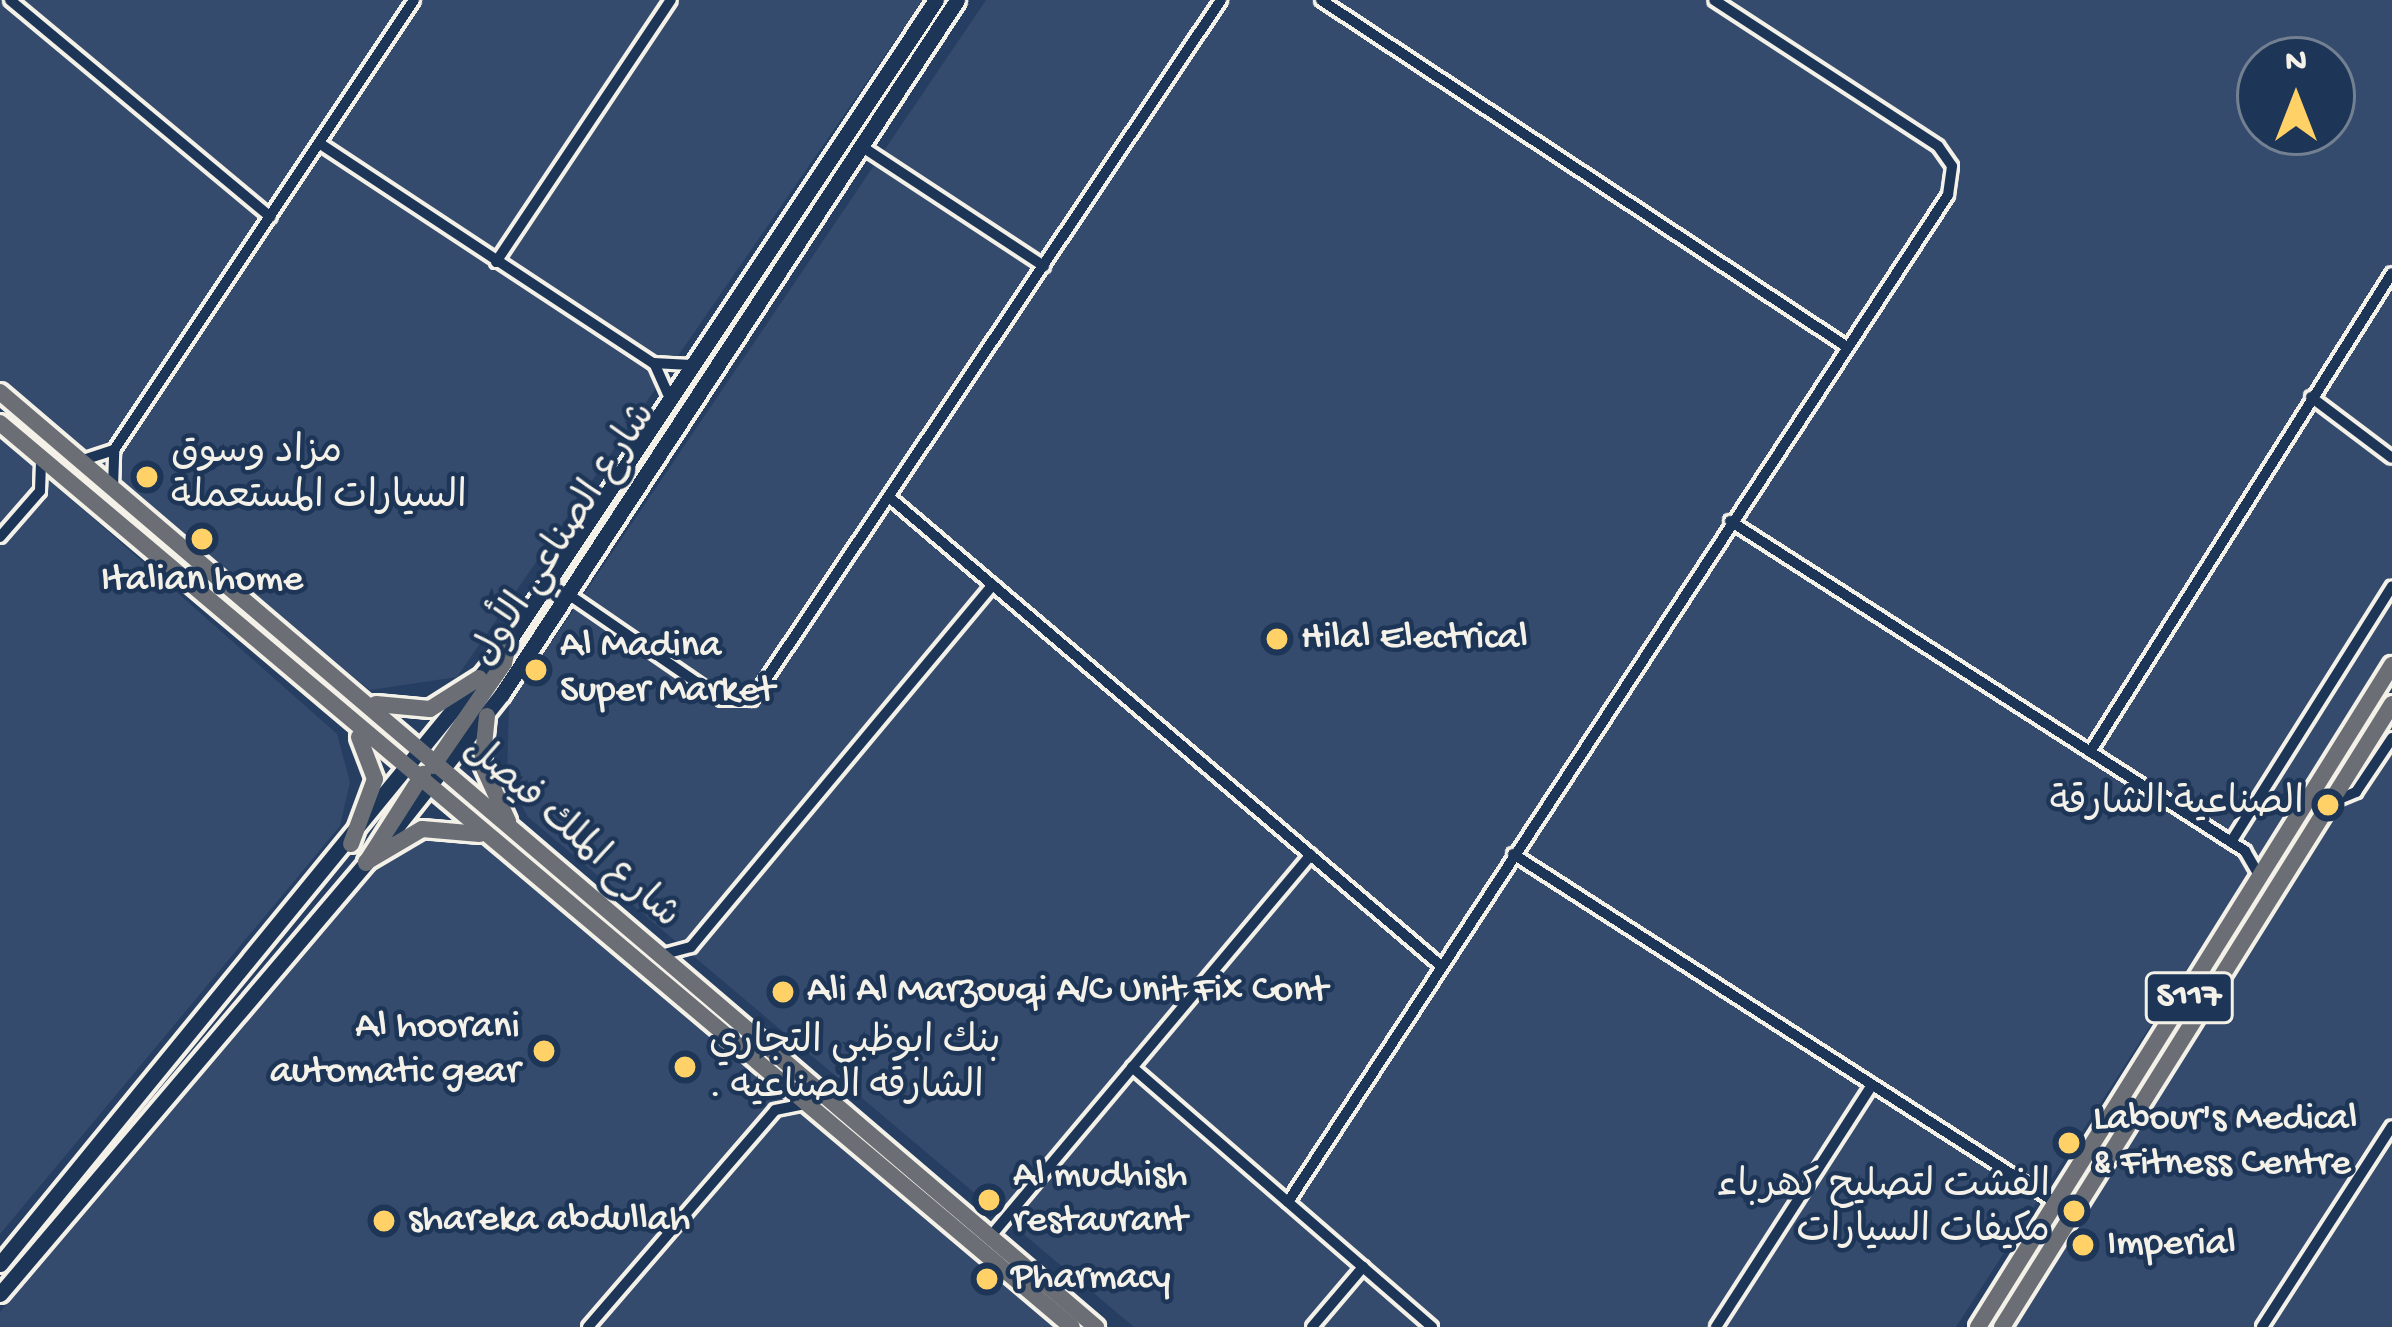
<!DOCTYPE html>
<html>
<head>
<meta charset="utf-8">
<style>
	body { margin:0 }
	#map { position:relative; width:2392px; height:1327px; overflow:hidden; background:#263e61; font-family:"Gochi Hand","Playpen Sans Arabic",sans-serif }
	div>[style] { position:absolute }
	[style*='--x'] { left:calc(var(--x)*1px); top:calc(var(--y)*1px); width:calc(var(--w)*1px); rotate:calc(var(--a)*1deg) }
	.built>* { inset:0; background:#354b6e }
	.roads { filter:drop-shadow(3px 0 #f4f1e8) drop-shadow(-3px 0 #f4f1e8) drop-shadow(0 3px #f4f1e8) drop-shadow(0 -3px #f4f1e8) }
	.street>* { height:10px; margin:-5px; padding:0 5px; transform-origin:5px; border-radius:5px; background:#1d3557 }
	.secondary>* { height:15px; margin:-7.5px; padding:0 7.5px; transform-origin:7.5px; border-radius:7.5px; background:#1d3557 }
	.primary>* { height:16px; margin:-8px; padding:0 8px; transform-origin:8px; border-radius:8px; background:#6b6f75 }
	.dots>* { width:33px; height:33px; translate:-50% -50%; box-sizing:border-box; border:6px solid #1d3557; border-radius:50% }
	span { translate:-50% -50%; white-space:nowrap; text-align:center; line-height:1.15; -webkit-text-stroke:9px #1d3557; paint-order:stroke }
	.shield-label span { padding:3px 9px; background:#1d3557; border:3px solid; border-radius:9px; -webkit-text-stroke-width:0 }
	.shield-label { font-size:36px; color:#f4f1e8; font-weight:700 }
	.poi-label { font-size:39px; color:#f4f1e8 }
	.left { translate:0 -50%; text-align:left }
	.right { translate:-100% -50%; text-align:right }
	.street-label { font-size:39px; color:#f4f1e8 }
	.north { position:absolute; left:2236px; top:36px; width:120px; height:120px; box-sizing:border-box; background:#1d3557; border:3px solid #738091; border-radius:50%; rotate:0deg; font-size:33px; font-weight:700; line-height:48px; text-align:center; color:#f4f1e8 }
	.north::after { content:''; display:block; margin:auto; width:42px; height:54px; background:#ffd166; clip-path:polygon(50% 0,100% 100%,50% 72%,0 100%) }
</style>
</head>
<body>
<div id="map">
	<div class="built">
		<i style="clip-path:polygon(0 0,923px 0,457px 677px,370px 690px,0 392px)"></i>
		<i style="clip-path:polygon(evenodd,986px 0,2392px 0,2392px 651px,1956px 1327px,1134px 1327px,528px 817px,507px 779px,509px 705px,986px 0,2260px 60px,2332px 60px,2332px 132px,2260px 132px,2260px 60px)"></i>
		<i style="clip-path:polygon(0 436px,337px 734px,350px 782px,340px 826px,0 1234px)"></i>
		<i style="clip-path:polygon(2392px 718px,2392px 1327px,2008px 1327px,2210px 1012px)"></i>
		<i style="clip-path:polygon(438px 837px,489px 842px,1060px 1327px,0 1327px,0 1312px,390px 851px)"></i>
	</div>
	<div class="roads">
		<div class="street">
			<i style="--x:10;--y:0;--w:339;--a:39.8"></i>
			<i style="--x:1321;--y:0;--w:630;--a:33.41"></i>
			<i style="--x:319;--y:143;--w:400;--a:33.4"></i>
			<i style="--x:653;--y:363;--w:38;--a:3"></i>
			<i style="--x:861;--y:146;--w:219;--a:33.3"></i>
			<i style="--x:496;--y:262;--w:315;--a:-56.3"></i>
			<i style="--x:655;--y:365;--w:35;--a:66"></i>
			<i style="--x:2311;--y:397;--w:101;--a:37"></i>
			<i style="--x:80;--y:461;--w:36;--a:-18"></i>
			<i style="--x:113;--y:487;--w:37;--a:-88"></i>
			<i style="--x:114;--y:450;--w:541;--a:-56.31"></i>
			<i style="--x:889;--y:497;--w:724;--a:40.35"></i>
			<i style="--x:1730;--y:521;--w:612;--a:32.65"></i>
			<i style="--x:2245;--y:851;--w:32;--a:60"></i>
			<i style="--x:0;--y:537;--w:61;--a:-49"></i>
			<i style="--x:40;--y:491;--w:32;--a:-88"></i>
			<i style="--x:568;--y:594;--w:187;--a:34.5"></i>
			<i style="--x:722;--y:700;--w:30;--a:0"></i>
			<i style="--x:752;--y:700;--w:843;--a:-56.18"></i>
			<i style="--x:2090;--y:752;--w:566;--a:-57.77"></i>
			<i style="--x:2337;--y:800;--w:21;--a:-23"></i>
			<i style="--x:2356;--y:792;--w:65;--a:-56.3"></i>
			<i style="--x:2231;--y:842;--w:302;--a:-57.8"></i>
			<i style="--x:1513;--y:854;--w:648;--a:32.71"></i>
			<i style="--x:661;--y:955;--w:31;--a:-15"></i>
			<i style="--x:691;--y:947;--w:471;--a:-50.2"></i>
			<i style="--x:1132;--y:1067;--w:397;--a:40.9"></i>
			<i style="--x:1288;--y:1202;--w:1204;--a:-56.76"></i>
			<i style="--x:1948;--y:195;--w:29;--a:-82"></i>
			<i style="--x:1952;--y:166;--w:24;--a:-125"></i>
			<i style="--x:1938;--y:146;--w:267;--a:-146.9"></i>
			<i style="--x:990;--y:1237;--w:499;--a:-50"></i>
			<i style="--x:588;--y:1327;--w:286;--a:-49.2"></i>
			<i style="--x:775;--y:1110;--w:33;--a:-11"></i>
			<i style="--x:1312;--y:1327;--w:79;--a:-49.6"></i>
			<i style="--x:1716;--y:1327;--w:288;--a:-57.2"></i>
			<i style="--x:2262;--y:1327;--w:239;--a:-57.1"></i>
		</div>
		<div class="secondary">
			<i style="--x:387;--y:839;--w:185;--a:-51.6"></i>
			<i style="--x:502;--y:694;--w:830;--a:-56.75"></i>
			<i style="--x:0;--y:1264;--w:804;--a:-50.75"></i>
			<i style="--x:509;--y:641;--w:770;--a:-56.33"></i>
			<i style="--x:0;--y:1294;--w:573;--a:-49.67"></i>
		</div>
		<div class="primary">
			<i style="--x:0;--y:392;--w:1441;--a:40.47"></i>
			<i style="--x:0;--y:423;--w:1402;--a:40.14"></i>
			<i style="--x:376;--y:704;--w:54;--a:5.3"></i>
			<i style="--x:430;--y:709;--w:58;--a:-32.3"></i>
			<i style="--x:487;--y:716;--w:48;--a:95.9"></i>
			<i style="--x:482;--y:764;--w:63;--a:65.5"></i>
			<i style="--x:433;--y:766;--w:125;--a:-55.4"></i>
			<i style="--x:504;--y:663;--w:23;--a:-77"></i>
			<i style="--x:351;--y:844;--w:69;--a:-69.7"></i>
			<i style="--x:375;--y:779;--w:45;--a:-110.9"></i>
			<i style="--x:366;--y:862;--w:65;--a:-30.5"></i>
			<i style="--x:422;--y:829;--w:58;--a:4.9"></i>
			<i style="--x:366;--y:863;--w:106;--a:-57.4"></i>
			<i style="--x:1978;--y:1327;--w:781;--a:-57.98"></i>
			<i style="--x:2002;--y:1327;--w:735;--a:-57.95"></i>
		</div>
	</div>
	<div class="dots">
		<i style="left:147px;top:477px;background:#ffd166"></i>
		<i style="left:202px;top:539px;background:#ffd166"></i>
		<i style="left:1277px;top:639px;background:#ffd166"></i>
		<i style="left:536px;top:670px;background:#ffd166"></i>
		<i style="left:2328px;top:805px;background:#ffd166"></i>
		<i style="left:783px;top:992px;background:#ffd166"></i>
		<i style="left:544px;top:1051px;background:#ffd166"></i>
		<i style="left:685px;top:1067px;background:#ffd166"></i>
		<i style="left:2069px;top:1143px;background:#ffd166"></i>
		<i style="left:989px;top:1200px;background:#ffd166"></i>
		<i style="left:2074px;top:1211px;background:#ffd166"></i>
		<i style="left:384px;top:1221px;background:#ffd166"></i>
		<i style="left:2083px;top:1245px;background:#ffd166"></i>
		<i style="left:987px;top:1279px;background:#ffd166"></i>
	</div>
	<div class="shield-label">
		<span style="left:2189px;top:998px">S117</span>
	</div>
	<div class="poi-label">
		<span class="left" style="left:171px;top:477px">مزاد وسوق<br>السيارات المستعملة</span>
		<span style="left:202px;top:581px">Italian home</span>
		<span class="left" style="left:1301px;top:639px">Hilal Electrical</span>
		<span class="left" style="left:560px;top:670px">Al Madina<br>Super Market</span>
		<span class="right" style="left:2304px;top:805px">الصناعية الشارقة</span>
		<span class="left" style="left:807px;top:992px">Ali Al Marzouqi A/C Unit Fix Cont</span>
		<span class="right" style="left:520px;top:1051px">Al hoorani<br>automatic gear</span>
		<span class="left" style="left:709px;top:1067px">بنك ابوظبي التجاري<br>. الشارقه الصناعيه</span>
		<span class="left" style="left:2093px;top:1143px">Labour's Medical<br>&amp; Fitness Centre</span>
		<span class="left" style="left:1013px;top:1200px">Al mudhish<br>restaurant</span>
		<span class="right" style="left:2050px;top:1211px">الفشت لتصلیح کھرباء<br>مکیفات السیارات</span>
		<span class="left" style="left:408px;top:1221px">shareka abdullah</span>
		<span class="left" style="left:2107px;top:1245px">Imperial</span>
		<span class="left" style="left:1011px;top:1279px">Pharmacy</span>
	</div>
	<div class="street-label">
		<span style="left:566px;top:536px;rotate:-57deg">شارع الصناعي الأول</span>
		<span style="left:570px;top:834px;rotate:41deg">شارع الملك فيصل</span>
	</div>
	<div class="north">N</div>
</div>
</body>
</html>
